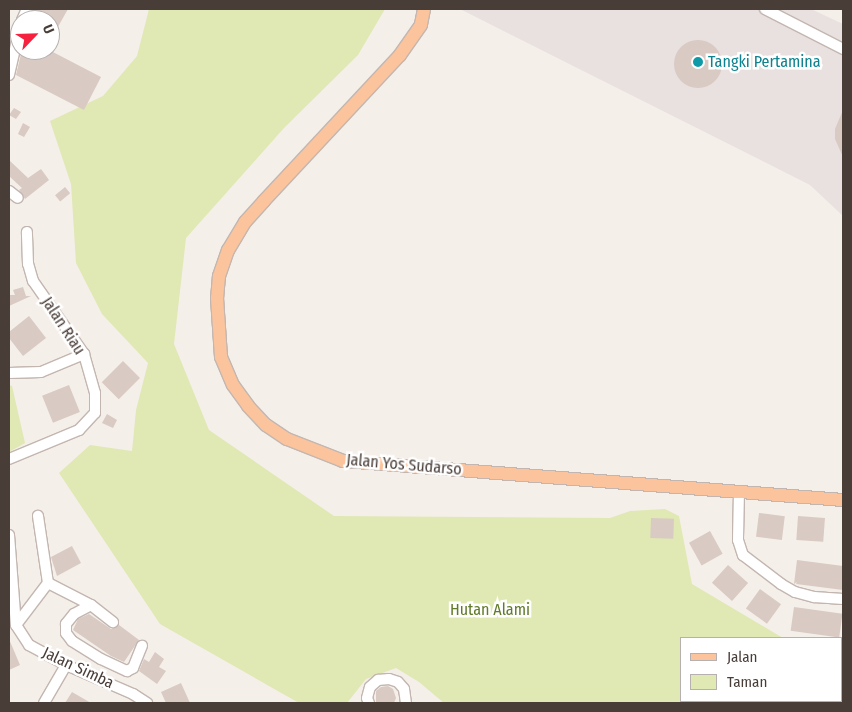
<!DOCTYPE html>
<html>
<head>
<meta charset="utf-8">
<style>
	body { margin:0 }
	#map { position:relative; width:852px; height:712px; overflow:hidden; background:#f5efea; font-family:"Fira Sans Condensed",sans-serif }
	div>[style] { position:absolute }
	[style*='--x'] { left:calc(var(--x)*1px); top:calc(var(--y)*1px); width:calc(var(--w)*1px); rotate:calc(var(--a)*1deg) }
	.industrial>* { inset:0; background:#e8e1df }
	.green>* { inset:0; background:#e0e8b4 }
	.building>* { inset:0; background:#d9cac3; transform-origin:0 0 }
	.round { border-radius:50% }
	.roads { filter:drop-shadow(1px 0 #c3b6b0) drop-shadow(-1px 0 #c3b6b0) drop-shadow(0 1px #c3b6b0) drop-shadow(0 -1px #c3b6b0) }
	.minor>* { height:10px; margin:-5px; padding:0 5px; transform-origin:5px; border-radius:5px; background:#fff }
	.major>* { height:12px; margin:-6px; padding:0 6px; transform-origin:6px; border-radius:6px; background:#fcc49c }
	.dots>* { width:14px; height:14px; translate:-50% -50%; box-sizing:border-box; border:2px solid #fff; border-radius:50% }
	span { translate:-50% -50%; white-space:nowrap; text-align:center; line-height:1.15; -webkit-text-stroke:5px #fff; paint-order:stroke }
	.culture-label { font-size:16px; color:#0d838f }
	.left { translate:0 -50%; text-align:left }
	.street-label { font-size:16px; color:#493d38 }
	.park-label { font-size:16px; color:#617b2b }
	.frame { position:absolute; inset:0; border:10px solid #493d38; pointer-events:none }
	.legend { position:absolute; left:680px; top:637px; width:162px; height:65px; box-sizing:border-box; background:#fff; border:1px solid #b6b1af; margin:0; padding:6px 9px; list-style:none; font-size:15px; color:#493d38 }
	.legend li { display:flex; align-items:center; gap:10px; height:25px }
	.legend b { width:25px; border:1px solid #b6b1af }
	.north { position:absolute; left:10px; top:10px; width:50px; height:50px; box-sizing:border-box; background:#fff; border:1px solid #b6b1af; border-radius:50%; rotate:66deg; font-size:14px; font-weight:700; line-height:20px; text-align:center; color:#493d38 }
	.north::after { content:''; display:block; margin:auto; width:18px; height:22px; background:#f6203f; clip-path:polygon(50% 0,100% 100%,50% 72%,0 100%) }
</style>
</head>
<body>
<div id="map">
	<div class="industrial">
		<i style="clip-path:polygon(460px 9px,811px 9px,843px 24px,843px 216px,810px 185px)"></i>
	</div>
	<div class="green">
		<i style="clip-path:polygon(149px 9px,385px 9px,358px 55px,284px 128px,186px 238px,174px 344px,209px 430px,334px 516px,610px 518px,630px 511px,665px 509px,679px 516px,692px 584px,783px 638px,681px 638px,681px 701px,841px 701px,841px 659px,843px 659px,843px 703px,444px 703px,419px 682px,396px 668px,366px 679px,347px 703px,299px 703px,160px 624px,59px 473px,90px 445px,132px 451px,136px 410px,148px 363px,102px 314px,76px 263px,71px 184px,50px 121px,103px 96px,137px 56px)"></i>
		<i style="clip-path:polygon(9px 385px,12px 386px,25px 443px,9px 452px)"></i>
	</div>
	<div class="building">
		<i style="clip-path:polygon(38px 9px,68px 9px,50px 41px,50px 20px,31px 20px)"></i>
		<i class="round" style="left:674px;top:40px;width:48px;height:48px"></i>
		<i style="clip-path:polygon(22px 50px,49px 50px,101px 77px,84px 110px,16px 75px)"></i>
		<i style="clip-path:polygon(14px 108px,21px 112px,16px 119px,9px 115px)"></i>
		<i style="clip-path:polygon(843px 110px,843px 157px,835px 139px,835px 129px)"></i>
		<i style="clip-path:polygon(23px 123px,30px 127px,24px 137px,18px 134px)"></i>
		<i style="clip-path:polygon(9px 160px,28px 178px,41px 169px,49px 180px,25px 199px,19px 190px,22px 188px,9px 176px)"></i>
		<i style="left:65px;top:187px;width:8px;height:13px;rotate:50deg"></i>
		<i style="clip-path:polygon(23px 287px,26px 296px,31px 296px,9px 306px,9px 295px,15px 295px,13px 290px)"></i>
		<i style="clip-path:polygon(29px 316px,46px 338px,23px 356px,9px 338px,9px 332px)"></i>
		<i style="left:123px;top:361px;width:24px;height:30px;rotate:45deg"></i>
		<i style="left:69px;top:385px;width:29px;height:29px;rotate:68deg"></i>
		<i style="clip-path:polygon(107px 414px,117px 420px,113px 428px,102px 423px)"></i>
		<i style="left:759px;top:513px;width:26px;height:24px;rotate:7deg"></i>
		<i style="left:798px;top:516px;width:27px;height:24px;rotate:4deg"></i>
		<i style="left:651px;top:518px;width:23px;height:20px;rotate:2deg"></i>
		<i style="left:710px;top:531px;width:26px;height:24px;rotate:61deg"></i>
		<i style="clip-path:polygon(72px 546px,81px 563px,57px 576px,51px 557px)"></i>
		<i style="clip-path:polygon(797px 560px,843px 566px,843px 590px,796px 584px,797px 582px,794px 584px)"></i>
		<i style="left:728px;top:565px;width:27px;height:24px;rotate:42deg"></i>
		<i style="left:760px;top:589px;width:26px;height:24px;rotate:36deg"></i>
		<i style="left:794px;top:607px;width:49px;height:24px;rotate:8deg"></i>
		<i style="clip-path:polygon(89px 614px,111px 629px,119px 625px,139px 640px,124px 662px,111px 656px,73px 630px,78px 619px)"></i>
		<i style="clip-path:polygon(9px 639px,20px 665px,9px 670px)"></i>
		<i style="clip-path:polygon(155px 652px,164px 659px,159px 667px,166px 671px,157px 684px,139px 671px,144px 659px,149px 662px)"></i>
		<i style="clip-path:polygon(181px 683px,190px 703px,166px 703px,161px 692px)"></i>
		<i style="clip-path:polygon(381px 687px,388px 686px,393px 689px,396px 698px,394px 703px,376px 703px,376px 691px)"></i>
		<i style="clip-path:polygon(72px 692px,91px 703px,65px 703px)"></i>
	</div>
	<div class="roads">
		<div class="minor">
			<i style="--x:765;--y:9;--w:88;--a:27.1"></i>
			<i style="--x:22;--y:20;--w:12;--a:-66"></i>
			<i style="--x:9;--y:75;--w:49;--a:-77.1"></i>
			<i style="--x:9;--y:191;--w:11;--a:38"></i>
			<i style="--x:9;--y:373;--w:32;--a:-2"></i>
			<i style="--x:41;--y:372;--w:47;--a:-22.7"></i>
			<i style="--x:9;--y:459;--w:76;--a:-22.5"></i>
			<i style="--x:79;--y:430;--w:23;--a:-47"></i>
			<i style="--x:95;--y:413;--w:20;--a:-90"></i>
			<i style="--x:95;--y:393;--w:41;--a:-105.8"></i>
			<i style="--x:84;--y:354;--w:89;--a:-124.9"></i>
			<i style="--x:33;--y:281;--w:18;--a:-106"></i>
			<i style="--x:28;--y:264;--w:32;--a:-92"></i>
			<i style="--x:739;--y:491;--w:49;--a:91.2"></i>
			<i style="--x:738;--y:540;--w:16;--a:72"></i>
			<i style="--x:743;--y:555;--w:48;--a:37.3"></i>
			<i style="--x:781;--y:584;--w:16;--a:30"></i>
			<i style="--x:795;--y:592;--w:20;--a:15"></i>
			<i style="--x:814;--y:597;--w:29;--a:4"></i>
			<i style="--x:9;--y:535;--w:90;--a:85.6"></i>
			<i style="--x:16;--y:625;--w:24;--a:57"></i>
			<i style="--x:29;--y:645;--w:42;--a:28.4"></i>
			<i style="--x:66;--y:665;--w:73;--a:23.4"></i>
			<i style="--x:133;--y:694;--w:17;--a:33"></i>
			<i style="--x:48;--y:583;--w:48;--a:27.1"></i>
			<i style="--x:91;--y:605;--w:28;--a:38"></i>
			<i style="--x:91;--y:605;--w:19;--a:152"></i>
			<i style="--x:74;--y:614;--w:13;--a:129"></i>
			<i style="--x:66;--y:624;--w:9;--a:90"></i>
			<i style="--x:66;--y:633;--w:10;--a:53"></i>
			<i style="--x:72;--y:641;--w:34;--a:32"></i>
			<i style="--x:101;--y:659;--w:29;--a:25"></i>
			<i style="--x:127;--y:671;--w:7;--a:-27"></i>
			<i style="--x:133;--y:668;--w:24;--a:-68"></i>
			<i style="--x:16;--y:625;--w:53;--a:-52.7"></i>
			<i style="--x:48;--y:583;--w:68;--a:-98.5"></i>
			<i style="--x:44;--y:703;--w:44;--a:-59.9"></i>
			<i style="--x:369;--y:703;--w:5;--a:-112"></i>
			<i style="--x:367;--y:698;--w:11;--a:-75"></i>
			<i style="--x:370;--y:687;--w:11;--a:-41"></i>
			<i style="--x:378;--y:680;--w:11;--a:-5"></i>
			<i style="--x:389;--y:679;--w:9;--a:18"></i>
			<i style="--x:398;--y:682;--w:9;--a:49"></i>
			<i style="--x:404;--y:689;--w:14;--a:82"></i>
		</div>
		<div class="major">
			<i style="--x:424;--y:9;--w:16;--a:101"></i>
			<i style="--x:421;--y:25;--w:37;--a:125"></i>
			<i style="--x:400;--y:55;--w:200;--a:133"></i>
			<i style="--x:264;--y:201;--w:28;--a:132"></i>
			<i style="--x:245;--y:222;--w:33;--a:121"></i>
			<i style="--x:228;--y:250;--w:28;--a:109"></i>
			<i style="--x:219;--y:276;--w:22;--a:95"></i>
			<i style="--x:217;--y:298;--w:59;--a:86.1"></i>
			<i style="--x:221;--y:357;--w:30;--a:67"></i>
			<i style="--x:233;--y:385;--w:26;--a:54"></i>
			<i style="--x:248;--y:406;--w:26;--a:47"></i>
			<i style="--x:266;--y:425;--w:25;--a:34"></i>
			<i style="--x:287;--y:439;--w:60;--a:21.4"></i>
			<i style="--x:343;--y:461;--w:502;--a:4.46"></i>
		</div>
	</div>
	<div class="dots">
		<i style="left:698px;top:62px;background:#0f9aa8"></i>
	</div>
	<div class="culture-label">
		<span class="left" style="left:708px;top:62px">Tangki Pertamina</span>
	</div>
	<div class="street-label">
		<span style="left:63px;top:326px;rotate:57deg">Jalan Riau</span>
		<span style="left:404px;top:465px;rotate:5deg">Jalan Yos Sudarso</span>
		<span style="left:78px;top:668px;rotate:25deg">Jalan Simba</span>
	</div>
	<div class="park-label">
		<span style="left:490px;top:610px">Hutan Alami</span>
	</div>
	<div class="frame"></div>
	<ul class="legend">
	<li><b style="height:6px;background:#fcc49c"></b>Jalan</li>
	<li><b style="height:14px;background:#e0e8b4"></b>Taman</li>
	</ul>
	<div class="north">U</div>
</div>
</body>
</html>
